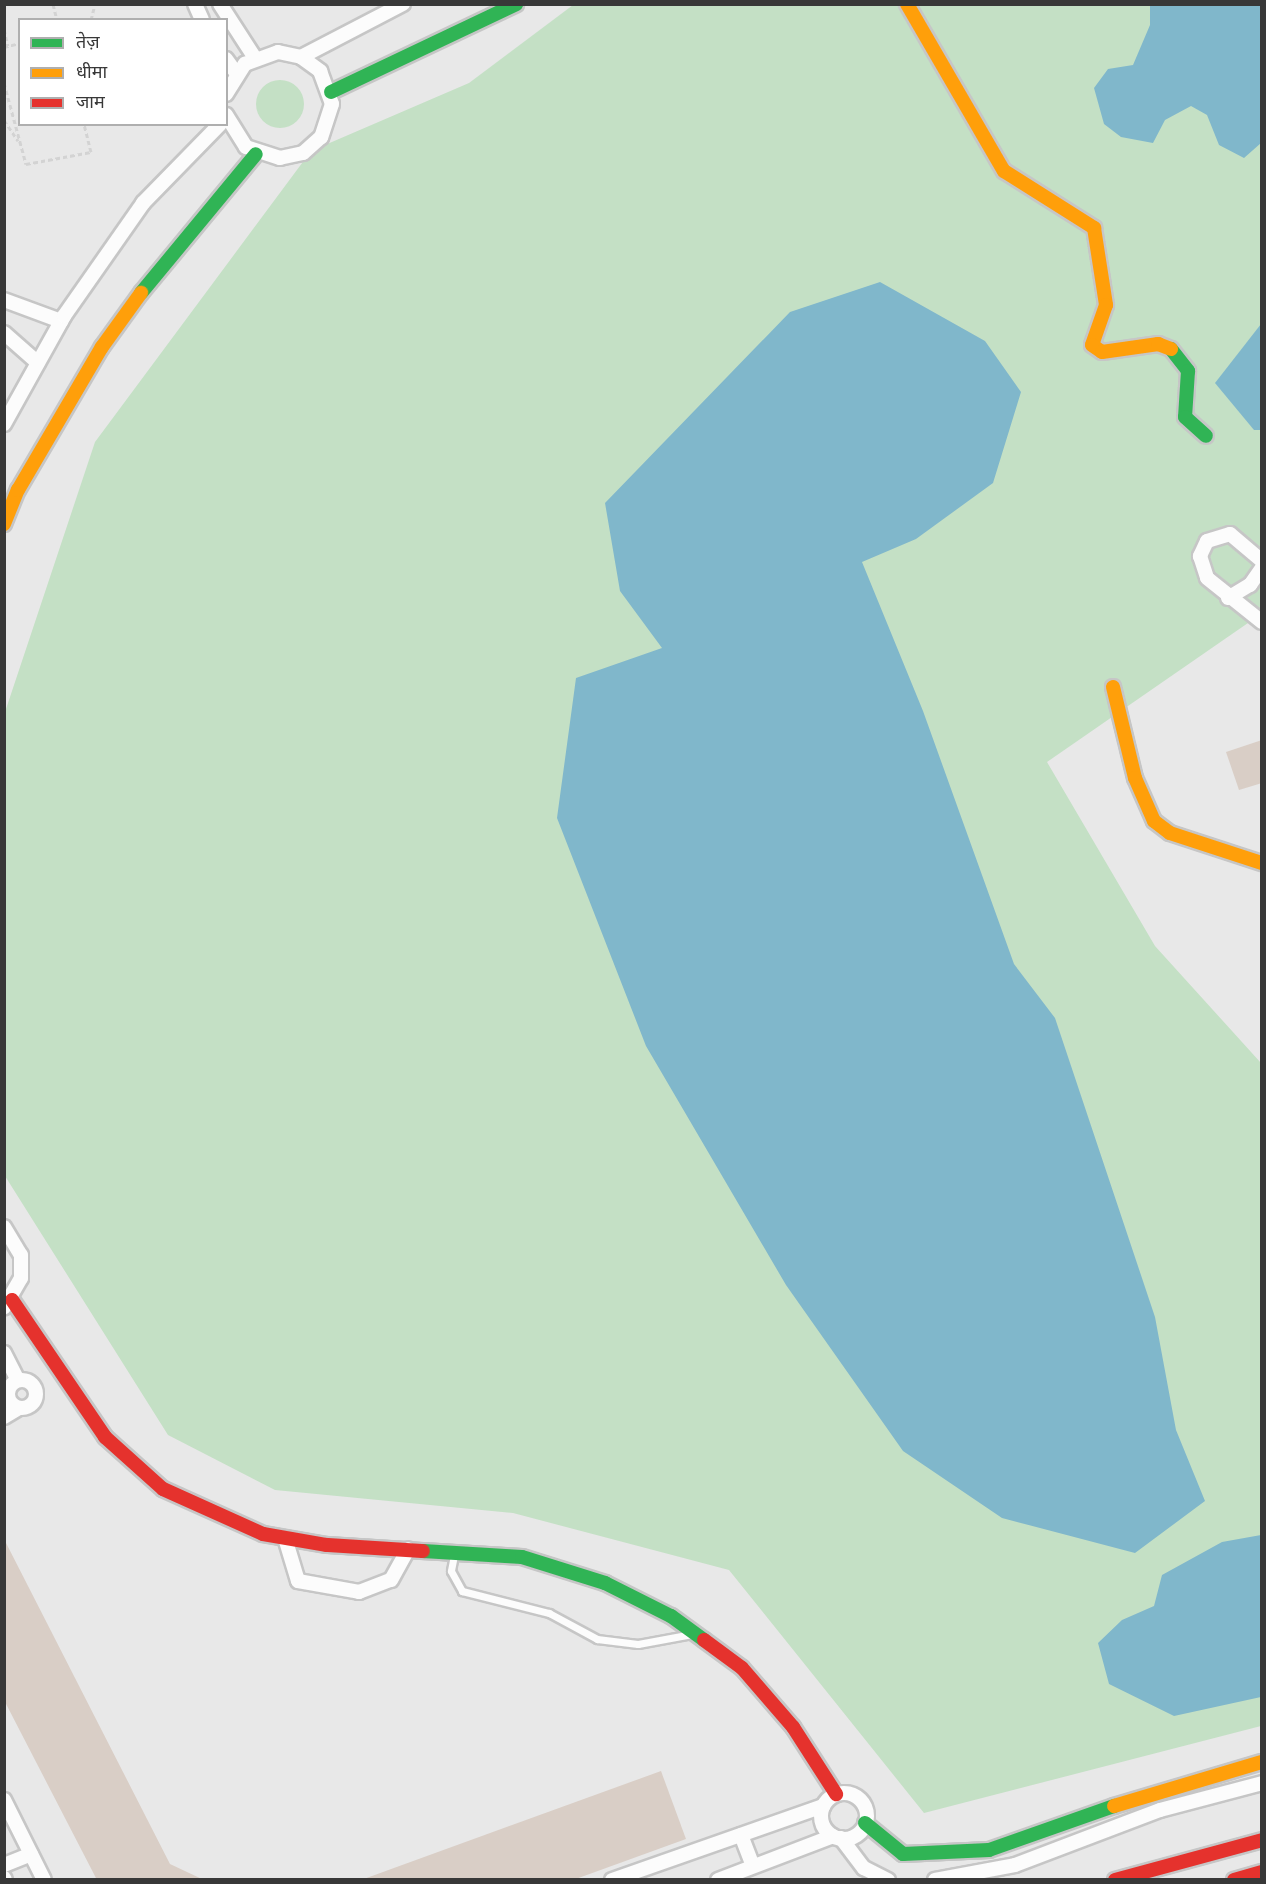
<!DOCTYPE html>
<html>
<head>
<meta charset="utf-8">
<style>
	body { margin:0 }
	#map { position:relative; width:1266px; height:1884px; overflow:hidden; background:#e8e8e8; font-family:Roboto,"Noto Sans Devanagari",sans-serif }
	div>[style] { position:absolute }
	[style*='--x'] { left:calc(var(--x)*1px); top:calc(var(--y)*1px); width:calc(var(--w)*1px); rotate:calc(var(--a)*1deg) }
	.green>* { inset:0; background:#c4e0c5 }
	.round { border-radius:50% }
	.water>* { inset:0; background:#80b7cb }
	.building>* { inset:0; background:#d9cec6 }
	.path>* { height:3px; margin-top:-1.5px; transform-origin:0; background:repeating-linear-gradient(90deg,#d3d3d3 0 4.5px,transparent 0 7.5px) }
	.roads { filter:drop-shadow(2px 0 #c6c6c6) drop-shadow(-2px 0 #c6c6c6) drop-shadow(0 2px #c6c6c6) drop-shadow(0 -2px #c6c6c6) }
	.lane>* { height:7px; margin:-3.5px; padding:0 3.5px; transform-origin:3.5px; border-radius:3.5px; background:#fcfcfc }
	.street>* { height:14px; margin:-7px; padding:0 7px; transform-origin:7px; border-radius:7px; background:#fcfcfc }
	.street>.ring { margin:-7px; padding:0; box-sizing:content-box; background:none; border:14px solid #fcfcfc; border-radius:50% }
	.fast>* { height:14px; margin:-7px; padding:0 7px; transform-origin:7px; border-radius:7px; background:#30b455 }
	.slow>* { height:14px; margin:-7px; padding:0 7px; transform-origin:7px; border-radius:7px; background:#ff9f0a }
	.jam>* { height:14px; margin:-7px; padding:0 7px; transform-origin:7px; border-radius:7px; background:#e5322d }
	span { translate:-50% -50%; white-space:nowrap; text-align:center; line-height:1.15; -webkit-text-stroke:4.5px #fff; paint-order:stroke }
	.frame { position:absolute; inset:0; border:6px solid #383838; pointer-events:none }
	.legend { position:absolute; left:18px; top:18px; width:210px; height:108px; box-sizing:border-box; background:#fff; border:2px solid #afafaf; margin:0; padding:8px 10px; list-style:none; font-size:18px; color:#383838 }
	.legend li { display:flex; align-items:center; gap:12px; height:30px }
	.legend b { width:30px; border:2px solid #afafaf }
</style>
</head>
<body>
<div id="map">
	<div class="green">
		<i style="clip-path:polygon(573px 5px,1261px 5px,1261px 614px,1047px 762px,1155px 946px,1261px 1063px,1261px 1726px,924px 1813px,729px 1570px,513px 1513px,275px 1490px,168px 1435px,5px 1176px,5px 712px,95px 442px,311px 151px,469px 83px)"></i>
		<i class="round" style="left:256px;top:80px;width:48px;height:48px"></i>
	</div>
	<div class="water">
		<i style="clip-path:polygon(1150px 5px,1261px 5px,1261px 143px,1244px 158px,1219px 145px,1207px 115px,1191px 106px,1165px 120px,1153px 143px,1121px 137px,1104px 124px,1094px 88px,1108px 69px,1133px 65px,1150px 25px)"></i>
		<i style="clip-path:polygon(880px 282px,985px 341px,1021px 392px,993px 483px,916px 539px,862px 562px,923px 711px,1014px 964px,1055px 1018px,1155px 1317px,1176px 1430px,1205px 1501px,1135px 1553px,1002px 1518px,903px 1451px,786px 1285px,646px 1046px,557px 818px,576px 678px,662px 648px,620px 591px,605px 503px,790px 312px)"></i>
		<i style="clip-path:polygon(1261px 324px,1262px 324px,1261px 430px,1254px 430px,1215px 383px)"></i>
		<i style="clip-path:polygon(1261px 1535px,1261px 1697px,1174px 1716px,1109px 1684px,1098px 1643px,1122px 1620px,1154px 1606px,1162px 1575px,1222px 1542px)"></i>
	</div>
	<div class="building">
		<i style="clip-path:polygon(1262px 740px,1262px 783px,1239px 790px,1226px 752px)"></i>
		<i style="clip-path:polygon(4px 1539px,170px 1864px,204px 1880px,97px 1880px,4px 1700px)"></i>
		<i style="clip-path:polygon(661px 1771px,686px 1839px,573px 1880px,361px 1880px)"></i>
	</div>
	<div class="path">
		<i style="--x:53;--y:4;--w:16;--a:76"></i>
		<i style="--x:91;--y:20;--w:16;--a:-76"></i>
		<i style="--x:4;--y:29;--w:17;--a:77"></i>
		<i style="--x:4;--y:47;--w:16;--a:-14"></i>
		<i style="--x:4;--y:83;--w:84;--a:74.8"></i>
		<i style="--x:26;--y:164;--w:66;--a:-10.5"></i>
		<i style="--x:91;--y:152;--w:29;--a:-104"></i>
		<i style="--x:4;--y:120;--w:25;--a:56"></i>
	</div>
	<div class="roads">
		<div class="lane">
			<i style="--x:454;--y:1555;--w:16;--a:101"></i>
			<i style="--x:451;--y:1571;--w:23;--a:61"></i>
			<i style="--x:462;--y:1591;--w:90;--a:14.2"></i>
			<i style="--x:549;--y:1613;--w:55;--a:28.4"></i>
			<i style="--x:597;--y:1639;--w:41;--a:7"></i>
			<i style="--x:638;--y:1644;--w:55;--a:-10.5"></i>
		</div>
		<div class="street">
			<i style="--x:195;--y:4;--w:17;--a:66"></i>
			<i style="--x:220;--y:4;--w:64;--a:57.1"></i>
			<i style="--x:301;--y:57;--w:115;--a:-27.5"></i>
			<i style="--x:226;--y:59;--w:17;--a:54"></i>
			<i style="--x:226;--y:94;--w:36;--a:-58"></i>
			<i style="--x:245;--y:64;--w:35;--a:-20"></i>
			<i style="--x:278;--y:52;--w:24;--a:12"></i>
			<i style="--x:301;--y:57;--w:24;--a:36"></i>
			<i style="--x:320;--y:71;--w:35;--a:70"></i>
			<i style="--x:332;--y:104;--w:35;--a:108"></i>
			<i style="--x:321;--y:137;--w:24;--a:138"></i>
			<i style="--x:303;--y:153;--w:24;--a:168"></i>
			<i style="--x:280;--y:158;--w:36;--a:-162"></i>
			<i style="--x:246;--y:147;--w:38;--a:-122"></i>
			<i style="--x:4;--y:300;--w:61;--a:20.2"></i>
			<i style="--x:4;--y:333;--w:45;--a:41.4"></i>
			<i style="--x:4;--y:424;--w:124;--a:-60.9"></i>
			<i style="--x:64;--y:316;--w:138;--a:-55"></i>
			<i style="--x:143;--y:203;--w:110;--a:-45.7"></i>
			<i style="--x:1262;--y:561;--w:42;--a:-139.8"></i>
			<i style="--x:1230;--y:534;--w:24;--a:163"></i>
			<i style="--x:1207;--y:541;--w:17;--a:115"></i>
			<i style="--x:1200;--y:556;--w:23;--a:72"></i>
			<i style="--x:1207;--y:578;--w:70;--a:38.7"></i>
			<i style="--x:1228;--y:598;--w:26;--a:-31"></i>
			<i style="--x:1250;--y:585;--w:21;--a:-55"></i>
			<i style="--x:4;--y:1227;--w:33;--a:59"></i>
			<i style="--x:21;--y:1255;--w:23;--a:90"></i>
			<i style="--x:21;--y:1278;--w:34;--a:120"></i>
			<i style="--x:4;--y:1353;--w:30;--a:63"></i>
			<i class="ring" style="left:8px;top:1380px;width:14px;height:14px"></i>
			<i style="--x:4;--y:1417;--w:17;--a:-31"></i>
			<i style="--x:285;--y:1538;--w:45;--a:73.2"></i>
			<i style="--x:298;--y:1581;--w:62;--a:10.2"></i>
			<i style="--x:359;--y:1592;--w:34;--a:-21"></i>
			<i style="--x:391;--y:1580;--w:35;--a:-61"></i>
			<i class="ring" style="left:821px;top:1793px;width:32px;height:32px"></i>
			<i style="--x:4;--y:1800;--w:89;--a:63.4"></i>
			<i style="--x:741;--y:1835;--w:33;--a:69"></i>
			<i style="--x:841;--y:1838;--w:38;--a:53"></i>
			<i style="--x:864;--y:1868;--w:27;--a:27"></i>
			<i style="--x:4;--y:1865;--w:29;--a:-22"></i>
			<i style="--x:4;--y:1878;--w:2;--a:63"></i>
			<i style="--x:612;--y:1880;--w:224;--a:-19.3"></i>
			<i style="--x:718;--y:1880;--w:123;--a:-20.9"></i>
			<i style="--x:935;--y:1880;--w:81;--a:-10.6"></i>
			<i style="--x:1015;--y:1865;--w:155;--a:-20.8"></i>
			<i style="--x:1160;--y:1810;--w:106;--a:-14.8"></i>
		</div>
		<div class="fast">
			<i style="--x:331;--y:92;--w:205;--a:-25.4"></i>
			<i style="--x:141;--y:293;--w:180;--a:-50.4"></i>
			<i style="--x:1171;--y:349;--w:28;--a:52"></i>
			<i style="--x:1188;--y:371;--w:46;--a:93.7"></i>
			<i style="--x:1185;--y:417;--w:28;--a:42"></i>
			<i style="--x:423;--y:1551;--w:99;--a:3.5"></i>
			<i style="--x:522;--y:1557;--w:87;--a:17.4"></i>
			<i style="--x:605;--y:1583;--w:74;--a:26.6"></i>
			<i style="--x:671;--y:1616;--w:41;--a:36"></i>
			<i style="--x:865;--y:1823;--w:49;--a:39.2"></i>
			<i style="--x:903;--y:1854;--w:86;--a:-2.7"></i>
			<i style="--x:989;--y:1850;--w:133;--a:-19.4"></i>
		</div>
		<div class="slow">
			<i style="--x:907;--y:4;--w:193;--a:59.9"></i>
			<i style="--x:1004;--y:171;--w:107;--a:32.3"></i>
			<i style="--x:1094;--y:228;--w:78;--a:81.1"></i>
			<i style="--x:1106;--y:305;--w:42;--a:109.3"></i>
			<i style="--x:1092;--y:345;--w:12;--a:35"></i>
			<i style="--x:1102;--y:352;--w:57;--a:-8.1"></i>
			<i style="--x:1158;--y:344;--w:14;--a:21"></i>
			<i style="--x:4;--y:524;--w:37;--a:-68"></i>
			<i style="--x:18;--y:490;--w:166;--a:-59.6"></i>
			<i style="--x:102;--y:347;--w:67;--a:-54.2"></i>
			<i style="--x:1113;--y:687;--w:94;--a:76.4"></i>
			<i style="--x:1135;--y:778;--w:47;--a:66.2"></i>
			<i style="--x:1154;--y:821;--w:20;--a:37"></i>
			<i style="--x:1170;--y:833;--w:97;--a:18.1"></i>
			<i style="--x:1114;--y:1806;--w:154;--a:-16.6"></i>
		</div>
		<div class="jam">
			<i style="--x:12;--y:1300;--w:166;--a:55.8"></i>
			<i style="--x:105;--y:1437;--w:78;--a:41.9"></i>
			<i style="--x:163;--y:1489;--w:110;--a:24.2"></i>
			<i style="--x:263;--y:1534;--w:65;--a:9.8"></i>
			<i style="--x:327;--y:1545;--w:96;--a:3.6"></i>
			<i style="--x:704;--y:1640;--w:47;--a:36.4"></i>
			<i style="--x:742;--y:1668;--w:78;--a:49.2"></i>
			<i style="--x:793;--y:1727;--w:80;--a:57.3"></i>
			<i style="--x:1115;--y:1880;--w:152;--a:-15.2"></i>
			<i style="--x:1234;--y:1880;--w:29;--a:-16"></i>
		</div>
	</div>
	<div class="frame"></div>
	<ul class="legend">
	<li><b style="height:8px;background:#30b455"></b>तेज़</li>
	<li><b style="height:8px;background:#ff9f0a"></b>धीमा</li>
	<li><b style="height:8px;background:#e5322d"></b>जाम</li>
	</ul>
</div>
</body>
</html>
